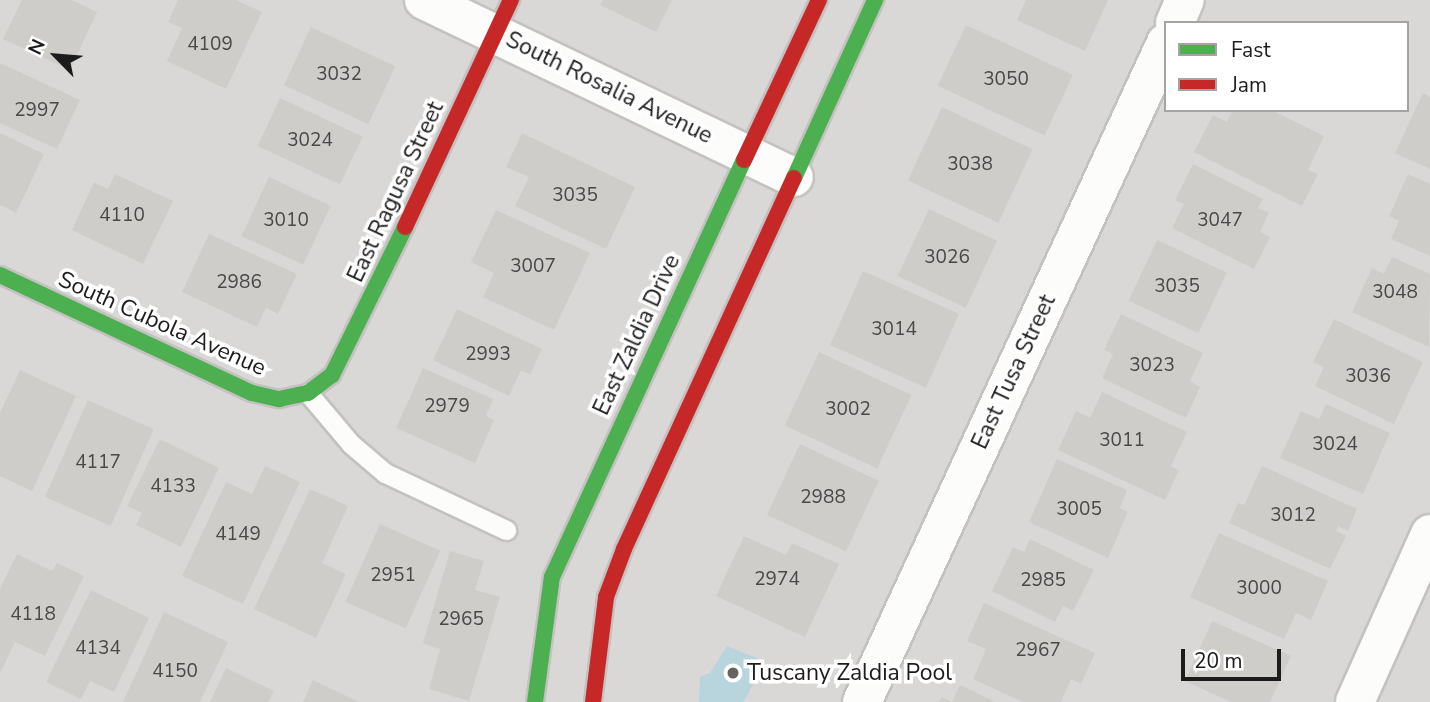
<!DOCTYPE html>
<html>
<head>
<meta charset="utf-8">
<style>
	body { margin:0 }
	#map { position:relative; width:1430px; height:702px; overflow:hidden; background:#eae9e5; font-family:"Nunito Sans",sans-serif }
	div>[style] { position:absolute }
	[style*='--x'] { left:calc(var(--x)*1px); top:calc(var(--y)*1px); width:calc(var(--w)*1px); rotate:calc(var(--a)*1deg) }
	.residential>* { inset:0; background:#d9d8d6 }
	.water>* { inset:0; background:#b8d4dd }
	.building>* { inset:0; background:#cfcdca; transform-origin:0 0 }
	.roads { filter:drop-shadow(2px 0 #c3c2c1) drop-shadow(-2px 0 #c3c2c1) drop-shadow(0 2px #c3c2c1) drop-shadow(0 -2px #c3c2c1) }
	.lane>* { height:19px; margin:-9.5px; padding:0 9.5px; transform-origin:9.5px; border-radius:9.5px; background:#fcfcfb }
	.street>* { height:38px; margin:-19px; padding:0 19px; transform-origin:19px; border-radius:19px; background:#fcfcfb }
	.fast>* { height:16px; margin:-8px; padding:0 8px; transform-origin:8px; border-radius:8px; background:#4caf50 }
	.jam>* { height:16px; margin:-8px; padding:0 8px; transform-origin:8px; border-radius:8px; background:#c62828 }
	.dots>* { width:19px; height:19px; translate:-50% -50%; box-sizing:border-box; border:4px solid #fff; border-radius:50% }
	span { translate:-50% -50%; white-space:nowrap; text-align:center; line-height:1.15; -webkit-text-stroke:7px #fff; paint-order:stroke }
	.number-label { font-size:19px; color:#494848 }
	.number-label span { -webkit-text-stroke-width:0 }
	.street-label { font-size:23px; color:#1c1c1c }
	.poi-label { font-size:23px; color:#1c1c1c }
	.left { translate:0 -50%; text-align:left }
	.legend { position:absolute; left:1164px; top:21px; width:245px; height:91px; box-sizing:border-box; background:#fff; border:2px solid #a4a4a4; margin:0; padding:9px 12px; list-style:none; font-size:21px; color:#1c1c1c }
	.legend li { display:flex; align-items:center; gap:14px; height:35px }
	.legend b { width:35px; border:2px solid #a4a4a4 }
	.north { position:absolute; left:21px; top:21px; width:70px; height:70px; -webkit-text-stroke:5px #fff; paint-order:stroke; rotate:295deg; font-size:19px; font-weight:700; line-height:28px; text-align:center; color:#1c1c1c }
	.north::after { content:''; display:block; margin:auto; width:24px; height:32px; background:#1c1c1c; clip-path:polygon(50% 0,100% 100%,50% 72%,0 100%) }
	.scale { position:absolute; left:1181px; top:649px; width:100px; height:32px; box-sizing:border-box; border:4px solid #1c1c1c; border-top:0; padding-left:9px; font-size:21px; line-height:24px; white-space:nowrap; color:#1c1c1c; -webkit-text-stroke:5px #fff; paint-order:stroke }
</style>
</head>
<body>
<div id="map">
	<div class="residential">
		<i style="clip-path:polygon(evenodd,0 0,1430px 0,1430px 702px,0 702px,0 0,1166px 23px,1407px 23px,1407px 110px,1166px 110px,1166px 23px)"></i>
	</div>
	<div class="water">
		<i style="clip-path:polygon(727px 646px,759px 659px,761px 668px,747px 696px,743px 702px,699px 702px,700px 677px,710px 673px)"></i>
	</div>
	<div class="building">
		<i style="clip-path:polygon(22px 0,72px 0,97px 12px,70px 70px,3px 39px)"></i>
		<i style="clip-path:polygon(178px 0,236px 0,262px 12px,226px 89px,167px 61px,182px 28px,168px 22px)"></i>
		<i style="clip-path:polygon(603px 0,672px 0,656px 32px,600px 5px)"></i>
		<i style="clip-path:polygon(1026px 0,1108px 0,1085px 51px,1017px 20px)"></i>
		<i style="left:966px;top:25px;width:118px;height:67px;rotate:25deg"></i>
		<i style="left:311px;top:27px;width:93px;height:64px;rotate:25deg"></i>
		<i style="clip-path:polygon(0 63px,80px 100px,57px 149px,0 123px)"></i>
		<i style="clip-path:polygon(1423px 93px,1430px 97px,1430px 169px,1395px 153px)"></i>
		<i style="left:280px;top:98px;width:91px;height:53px;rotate:25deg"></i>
		<i style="left:942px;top:107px;width:100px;height:81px;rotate:25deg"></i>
		<i style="clip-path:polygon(1233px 110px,1271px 110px,1324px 136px,1308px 170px,1318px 174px,1302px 206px,1194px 152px,1213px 115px,1227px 122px)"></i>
		<i style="clip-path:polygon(0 133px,44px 154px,16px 213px,0 205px)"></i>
		<i style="clip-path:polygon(522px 133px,635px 187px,606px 249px,515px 206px,529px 177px,506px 167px)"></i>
		<i style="clip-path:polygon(1193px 164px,1263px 199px,1258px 208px,1269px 213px,1260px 232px,1270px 237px,1254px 269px,1172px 228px,1184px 204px,1175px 200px)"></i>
		<i style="clip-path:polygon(115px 174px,173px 201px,143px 264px,72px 230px,94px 182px,108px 189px)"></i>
		<i style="clip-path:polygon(1408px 174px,1430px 184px,1430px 256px,1391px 239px,1399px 221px,1389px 216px)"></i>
		<i style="left:269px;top:177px;width:68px;height:65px;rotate:25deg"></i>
		<i style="left:929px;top:209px;width:75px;height:74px;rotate:25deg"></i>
		<i style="clip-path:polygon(496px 210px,590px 253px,554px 330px,483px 297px,494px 273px,471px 262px)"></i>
		<i style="clip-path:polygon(209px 234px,297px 274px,278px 314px,266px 308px,257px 327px,182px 292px)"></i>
		<i style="left:1157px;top:240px;width:77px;height:67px;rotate:25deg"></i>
		<i style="clip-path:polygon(1392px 257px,1430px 274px,1429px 347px,1352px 312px,1372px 268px,1384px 274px)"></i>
		<i style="left:863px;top:271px;width:105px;height:81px;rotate:24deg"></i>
		<i style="clip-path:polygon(457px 309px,542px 349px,530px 375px,521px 370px,509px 396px,433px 360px)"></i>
		<i style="clip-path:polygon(1121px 314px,1203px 353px,1190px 381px,1200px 387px,1186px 418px,1102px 378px,1113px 354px,1104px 350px)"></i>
		<i style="clip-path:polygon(1334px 319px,1423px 362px,1394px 424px,1315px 386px,1324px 367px,1313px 362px)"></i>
		<i style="left:819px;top:352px;width:102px;height:81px;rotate:25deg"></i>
		<i style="clip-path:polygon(423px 368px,493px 399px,486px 416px,494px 420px,475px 463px,396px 428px)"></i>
		<i style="clip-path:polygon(20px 370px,76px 396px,32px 491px,0 476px,0 413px)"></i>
		<i style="clip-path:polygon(1102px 392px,1187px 432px,1171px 466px,1179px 470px,1165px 500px,1058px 450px,1076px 411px,1090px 418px)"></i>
		<i style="left:88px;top:400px;width:72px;height:106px;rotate:24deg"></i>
		<i style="clip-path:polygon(1326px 404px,1390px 433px,1363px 494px,1280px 458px,1301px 411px,1319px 419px)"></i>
		<i style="clip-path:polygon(160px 439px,219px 468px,181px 547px,136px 525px,142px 513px,127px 506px)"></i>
		<i style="left:800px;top:444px;width:87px;height:78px;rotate:25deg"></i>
		<i style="clip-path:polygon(1057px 459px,1127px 490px,1120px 508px,1128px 512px,1108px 558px,1029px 522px)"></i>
		<i style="clip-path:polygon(265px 466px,300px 482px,243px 604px,182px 576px,226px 482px,252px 494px)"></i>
		<i style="clip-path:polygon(1262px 466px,1357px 509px,1348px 531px,1338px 526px,1336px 531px,1346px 536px,1330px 569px,1229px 523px,1238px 503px,1244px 505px)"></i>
		<i style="clip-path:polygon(310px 489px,348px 506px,322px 563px,346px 574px,316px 638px,254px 609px)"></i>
		<i style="left:380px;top:524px;width:66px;height:85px;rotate:24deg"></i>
		<i style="clip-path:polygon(1219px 533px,1328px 581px,1311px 620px,1296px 613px,1284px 639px,1190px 597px)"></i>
		<i style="clip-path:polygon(744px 536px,786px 555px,792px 543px,839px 564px,805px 637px,716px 596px)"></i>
		<i style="clip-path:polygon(1030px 539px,1094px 570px,1073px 611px,1063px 606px,1055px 622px,992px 591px,1013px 547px,1024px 552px)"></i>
		<i style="clip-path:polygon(450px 551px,484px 561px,475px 590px,500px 597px,469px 701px,429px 689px,440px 649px,423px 643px)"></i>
		<i style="clip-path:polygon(17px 554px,52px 571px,57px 563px,84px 576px,45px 656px,15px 642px,0 673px,0 589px)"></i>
		<i style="clip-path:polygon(91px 590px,149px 618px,114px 692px,90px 681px,81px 699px,46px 682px)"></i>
		<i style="clip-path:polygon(984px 603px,1095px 653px,1081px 684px,1071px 679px,1061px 702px,1023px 702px,973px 679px,986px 649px,967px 641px)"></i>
		<i style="clip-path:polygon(164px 612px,228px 642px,200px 702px,123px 702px)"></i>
		<i style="clip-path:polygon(1212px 621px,1291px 656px,1270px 702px,1231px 702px,1185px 681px)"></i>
		<i style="clip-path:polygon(226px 668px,274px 691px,268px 702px,210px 702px)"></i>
		<i style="clip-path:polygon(313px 680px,359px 702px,303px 702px)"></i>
		<i style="clip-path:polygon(960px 685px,995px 702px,939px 702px,942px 697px,952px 702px)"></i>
	</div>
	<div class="roads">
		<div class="lane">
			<i style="--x:308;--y:393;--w:67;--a:49.9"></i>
			<i style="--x:351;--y:444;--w:45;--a:40.5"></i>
			<i style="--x:385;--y:473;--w:134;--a:25.2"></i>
		</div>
		<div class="street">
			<i style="--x:424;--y:0;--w:410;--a:25.6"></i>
			<i style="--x:1175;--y:23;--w:25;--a:-67"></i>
			<i style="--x:862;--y:702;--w:726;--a:-65.24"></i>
			<i style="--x:1355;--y:702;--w:184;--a:-65.9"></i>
		</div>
		<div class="fast">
			<i style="--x:794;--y:178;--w:196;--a:-65.5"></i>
			<i style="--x:0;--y:275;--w:278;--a:25.1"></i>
			<i style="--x:252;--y:393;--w:28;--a:13"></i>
			<i style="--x:279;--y:399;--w:30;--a:-12"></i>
			<i style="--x:308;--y:393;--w:30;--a:-37"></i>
			<i style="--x:332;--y:375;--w:165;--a:-63.7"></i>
			<i style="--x:535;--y:702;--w:126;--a:-82.3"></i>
			<i style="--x:552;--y:577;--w:459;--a:-65.3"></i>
		</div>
		<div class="jam">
			<i style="--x:744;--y:160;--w:177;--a:-64.9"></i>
			<i style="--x:405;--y:227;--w:251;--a:-65"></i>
			<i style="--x:593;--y:702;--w:106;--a:-82.9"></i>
			<i style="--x:606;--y:597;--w:51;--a:-69.4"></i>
			<i style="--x:624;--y:549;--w:408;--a:-65.4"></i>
		</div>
	</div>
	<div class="dots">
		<i style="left:733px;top:673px;background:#646462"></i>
	</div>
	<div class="number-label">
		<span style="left:210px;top:45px">4109</span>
		<span style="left:339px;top:75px">3032</span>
		<span style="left:1006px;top:80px">3050</span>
		<span style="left:37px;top:111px">2997</span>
		<span style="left:310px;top:141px">3024</span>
		<span style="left:970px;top:165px">3038</span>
		<span style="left:575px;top:196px">3035</span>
		<span style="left:122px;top:216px">4110</span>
		<span style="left:286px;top:221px">3010</span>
		<span style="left:1220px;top:221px">3047</span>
		<span style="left:947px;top:258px">3026</span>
		<span style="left:533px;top:267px">3007</span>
		<span style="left:239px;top:283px">2986</span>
		<span style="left:1177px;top:287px">3035</span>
		<span style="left:1395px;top:293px">3048</span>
		<span style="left:894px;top:330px">3014</span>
		<span style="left:488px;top:355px">2993</span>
		<span style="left:1152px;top:366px">3023</span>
		<span style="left:1368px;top:377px">3036</span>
		<span style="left:447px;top:407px">2979</span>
		<span style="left:848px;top:410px">3002</span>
		<span style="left:1122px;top:441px">3011</span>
		<span style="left:1335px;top:445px">3024</span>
		<span style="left:98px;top:463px">4117</span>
		<span style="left:173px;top:487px">4133</span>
		<span style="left:823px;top:498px">2988</span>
		<span style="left:1079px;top:510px">3005</span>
		<span style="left:1293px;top:516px">3012</span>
		<span style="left:238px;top:535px">4149</span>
		<span style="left:393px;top:576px">2951</span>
		<span style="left:777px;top:580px">2974</span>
		<span style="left:1043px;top:581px">2985</span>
		<span style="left:1259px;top:589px">3000</span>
		<span style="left:33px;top:615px">4118</span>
		<span style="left:461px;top:620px">2965</span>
		<span style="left:98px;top:649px">4134</span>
		<span style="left:1038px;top:651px">2967</span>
		<span style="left:175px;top:672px">4150</span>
	</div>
	<div class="street-label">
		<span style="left:609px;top:88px;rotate:26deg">South Rosalia Avenue</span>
		<span style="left:396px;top:192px;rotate:-65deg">East Ragusa Street</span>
		<span style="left:162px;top:324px;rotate:24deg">South Cubola Avenue</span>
		<span style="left:637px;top:335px;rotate:-65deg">East Zaldia Drive</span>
		<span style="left:1014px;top:372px;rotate:-65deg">East Tusa Street</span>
	</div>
	<div class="poi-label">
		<span class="left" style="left:747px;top:673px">Tuscany Zaldia Pool</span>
	</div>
	<ul class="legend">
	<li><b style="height:9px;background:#4caf50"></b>Fast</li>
	<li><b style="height:9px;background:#c62828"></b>Jam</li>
	</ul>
	<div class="north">N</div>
	<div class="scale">20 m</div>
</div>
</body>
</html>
